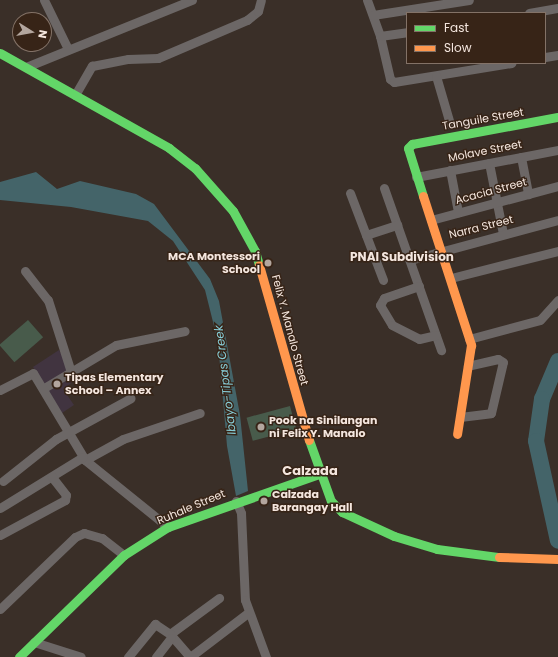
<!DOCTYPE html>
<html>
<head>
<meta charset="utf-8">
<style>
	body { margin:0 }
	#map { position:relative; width:558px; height:657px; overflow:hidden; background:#3a2f28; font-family:Poppins,sans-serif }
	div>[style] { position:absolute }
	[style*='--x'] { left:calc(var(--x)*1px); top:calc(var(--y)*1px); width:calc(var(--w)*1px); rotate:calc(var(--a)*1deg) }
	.education>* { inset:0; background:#413440 }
	.green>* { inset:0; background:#485b4b; transform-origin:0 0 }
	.water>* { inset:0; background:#446469 }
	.river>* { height:16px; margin:-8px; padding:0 8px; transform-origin:8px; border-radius:8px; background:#446469 }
	.street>* { height:9px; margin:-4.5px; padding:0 4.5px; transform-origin:4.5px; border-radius:4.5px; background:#6c6766 }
	.fast>* { height:9px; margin:-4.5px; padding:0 4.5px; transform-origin:4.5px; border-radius:4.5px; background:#63d668 }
	.slow>* { height:9px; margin:-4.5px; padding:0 4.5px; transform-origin:4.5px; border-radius:4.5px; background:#ff974d }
	.dots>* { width:11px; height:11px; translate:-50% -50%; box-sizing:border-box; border:2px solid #372417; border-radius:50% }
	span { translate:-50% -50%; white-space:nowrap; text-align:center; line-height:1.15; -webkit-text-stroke:3px #372417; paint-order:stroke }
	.street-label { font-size:11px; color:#f4e6de }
	.poi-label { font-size:11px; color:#f4e6de; font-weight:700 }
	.right { translate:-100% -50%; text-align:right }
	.left { translate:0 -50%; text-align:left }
	.neighbourhood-label { font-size:12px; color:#f4e6de; font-weight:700 }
	.water-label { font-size:12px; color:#87cdd7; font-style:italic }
	.quarter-label { font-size:13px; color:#f4e6de; font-weight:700 }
	.legend { position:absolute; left:406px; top:12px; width:140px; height:52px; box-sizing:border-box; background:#372417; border:1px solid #837267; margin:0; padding:5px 7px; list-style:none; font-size:12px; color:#f4e6de }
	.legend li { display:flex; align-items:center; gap:8px; height:20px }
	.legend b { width:20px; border:1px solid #837267 }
	.north { position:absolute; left:12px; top:12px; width:40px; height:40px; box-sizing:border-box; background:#372417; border:1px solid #837267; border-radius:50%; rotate:101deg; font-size:11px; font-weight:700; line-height:16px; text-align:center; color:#f4e6de }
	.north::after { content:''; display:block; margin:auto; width:14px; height:18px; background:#b3a69e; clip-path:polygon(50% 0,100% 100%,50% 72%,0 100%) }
</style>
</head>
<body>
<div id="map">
	<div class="education">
		<i style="clip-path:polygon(59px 350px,77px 379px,63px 389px,74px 405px,62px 413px,33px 367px)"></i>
	</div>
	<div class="green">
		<i style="left:28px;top:320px;width:23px;height:38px;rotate:49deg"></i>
		<i style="left:290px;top:406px;width:24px;height:45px;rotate:75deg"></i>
	</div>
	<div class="water">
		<i style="clip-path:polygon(36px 172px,57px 189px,80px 181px,136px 194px,154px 204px,210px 279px,219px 301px,240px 415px,248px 491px,236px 496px,227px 446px,218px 342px,205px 290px,173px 241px,148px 221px,71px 207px,0 200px,0 182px)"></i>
	</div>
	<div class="river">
		<i style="--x:558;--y:361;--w:41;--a:112.8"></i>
		<i style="--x:542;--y:399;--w:42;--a:98.1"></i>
		<i style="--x:536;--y:441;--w:102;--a:77.6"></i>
	</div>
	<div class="street">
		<i style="--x:44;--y:0;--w:55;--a:63.9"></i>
		<i style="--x:367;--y:0;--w:38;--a:70"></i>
		<i style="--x:380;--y:36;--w:44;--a:76.9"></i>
		<i style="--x:390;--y:79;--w:5;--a:37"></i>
		<i style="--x:394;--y:82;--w:119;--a:-9.2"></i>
		<i style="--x:529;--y:13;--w:29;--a:-10"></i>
		<i style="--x:373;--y:15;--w:97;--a:-8.9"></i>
		<i style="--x:380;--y:36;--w:27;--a:-8"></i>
		<i style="--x:545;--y:57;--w:13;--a:-9"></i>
		<i style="--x:26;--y:67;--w:179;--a:-22"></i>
		<i style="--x:436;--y:76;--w:50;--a:73.7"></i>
		<i style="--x:75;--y:95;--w:34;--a:-60"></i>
		<i style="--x:92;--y:66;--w:37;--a:-11"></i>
		<i style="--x:128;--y:59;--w:30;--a:-2"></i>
		<i style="--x:158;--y:58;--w:97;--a:-23.1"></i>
		<i style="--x:247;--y:20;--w:14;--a:-39"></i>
		<i style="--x:258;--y:11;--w:11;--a:-75"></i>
		<i style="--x:521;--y:157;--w:38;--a:79"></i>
		<i style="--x:489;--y:163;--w:72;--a:78.8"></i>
		<i style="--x:450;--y:170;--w:43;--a:79.2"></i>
		<i style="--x:416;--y:177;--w:145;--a:-10.8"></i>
		<i style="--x:384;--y:188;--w:172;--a:70.6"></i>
		<i style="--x:350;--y:193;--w:93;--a:69.2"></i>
		<i style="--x:431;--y:220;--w:131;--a:-15"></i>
		<i style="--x:366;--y:235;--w:33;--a:-18"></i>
		<i style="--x:410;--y:260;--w:153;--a:-15.1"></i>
		<i style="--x:25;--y:271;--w:37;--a:52"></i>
		<i style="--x:48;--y:300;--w:76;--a:72.3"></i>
		<i style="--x:451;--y:278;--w:110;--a:-14.2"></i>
		<i style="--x:419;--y:286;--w:37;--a:161"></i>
		<i style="--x:384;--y:298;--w:8;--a:120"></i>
		<i style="--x:380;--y:305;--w:23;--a:59"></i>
		<i style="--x:392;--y:325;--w:30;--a:27"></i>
		<i style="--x:419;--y:339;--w:17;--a:-13"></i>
		<i style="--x:469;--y:339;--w:73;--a:-15"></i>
		<i style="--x:540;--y:320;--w:27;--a:-48"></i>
		<i style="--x:44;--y:388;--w:84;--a:-30.8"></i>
		<i style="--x:116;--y:345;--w:70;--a:-11.5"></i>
		<i style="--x:0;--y:390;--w:37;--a:-27"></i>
		<i style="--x:33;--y:373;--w:101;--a:59.1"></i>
		<i style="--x:85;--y:460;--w:107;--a:38.9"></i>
		<i style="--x:460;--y:417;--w:31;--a:-7"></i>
		<i style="--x:491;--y:413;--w:52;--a:-76.8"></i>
		<i style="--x:503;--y:362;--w:6;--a:-149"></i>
		<i style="--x:498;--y:359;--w:31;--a:167"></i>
		<i style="--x:85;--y:460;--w:43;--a:-28.9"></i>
		<i style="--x:123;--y:439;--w:81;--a:-18.7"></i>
		<i style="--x:3;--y:481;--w:68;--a:-38.4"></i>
		<i style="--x:56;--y:439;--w:85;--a:-28.7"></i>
		<i style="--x:236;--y:501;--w:13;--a:67"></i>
		<i style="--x:241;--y:513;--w:87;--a:87.4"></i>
		<i style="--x:245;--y:600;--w:61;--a:69.8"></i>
		<i style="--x:0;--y:508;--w:97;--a:-31.6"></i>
		<i style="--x:0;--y:535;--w:74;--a:-28.3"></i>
		<i style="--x:65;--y:500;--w:5;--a:-79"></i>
		<i style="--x:66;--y:495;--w:23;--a:-128"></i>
		<i style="--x:0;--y:609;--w:104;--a:-43.8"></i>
		<i style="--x:75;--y:537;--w:10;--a:-24"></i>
		<i style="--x:84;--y:533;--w:19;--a:16"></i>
		<i style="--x:102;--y:538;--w:28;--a:38"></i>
		<i style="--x:170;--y:634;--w:61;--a:-36.3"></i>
		<i style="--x:34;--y:642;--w:49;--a:17.7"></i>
		<i style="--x:128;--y:657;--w:43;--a:-50.7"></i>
		<i style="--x:155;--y:624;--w:18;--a:34"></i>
		<i style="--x:170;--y:634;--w:30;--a:49"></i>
		<i style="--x:156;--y:657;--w:24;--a:-52"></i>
		<i style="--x:190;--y:657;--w:74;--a:-37.3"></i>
	</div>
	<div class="fast">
		<i style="--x:0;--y:53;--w:194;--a:29.3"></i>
		<i style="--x:169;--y:148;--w:33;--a:38"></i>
		<i style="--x:195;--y:168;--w:57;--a:48.5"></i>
		<i style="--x:233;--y:211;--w:46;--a:61.2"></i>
		<i style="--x:255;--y:251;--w:15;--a:74"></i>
		<i style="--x:423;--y:196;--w:50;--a:-107.4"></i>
		<i style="--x:408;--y:148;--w:6;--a:-45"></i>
		<i style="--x:412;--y:144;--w:148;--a:-10.5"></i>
		<i style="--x:309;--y:440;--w:65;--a:70.2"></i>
		<i style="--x:331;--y:501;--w:16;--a:45"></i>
		<i style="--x:342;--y:512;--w:57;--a:24.8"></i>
		<i style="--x:394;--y:536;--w:45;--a:16.8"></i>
		<i style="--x:437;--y:549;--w:63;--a:7.4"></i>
		<i style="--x:19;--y:657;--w:146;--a:-44.2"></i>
		<i style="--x:124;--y:555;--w:52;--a:-32.5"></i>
		<i style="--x:168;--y:527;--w:160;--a:-19.3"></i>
	</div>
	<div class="slow">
		<i style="--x:423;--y:196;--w:157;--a:72.1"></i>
		<i style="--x:471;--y:345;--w:90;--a:98.9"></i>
		<i style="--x:259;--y:265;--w:182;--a:74.1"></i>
		<i style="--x:499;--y:557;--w:59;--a:1.9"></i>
	</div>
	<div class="dots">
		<i style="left:268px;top:263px;background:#b3a69e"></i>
		<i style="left:57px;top:384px;background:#b3a69e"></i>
		<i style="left:261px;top:427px;background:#b3a69e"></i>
		<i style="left:264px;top:501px;background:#b3a69e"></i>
	</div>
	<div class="street-label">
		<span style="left:483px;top:119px;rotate:-10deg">Tanguile Street</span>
		<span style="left:485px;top:151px;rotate:-11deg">Molave Street</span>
		<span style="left:491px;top:191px;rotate:-15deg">Acacia Street</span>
		<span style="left:481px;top:227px;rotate:-14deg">Narra Street</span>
		<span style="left:290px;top:330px;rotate:75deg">Felix Y. Manalo Street</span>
		<span style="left:191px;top:507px;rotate:-23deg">Ruhale Street</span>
	</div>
	<div class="poi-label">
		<span class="right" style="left:260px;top:263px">MCA Montessori<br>School</span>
		<span class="left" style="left:65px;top:384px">Tipas Elementary<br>School – Annex</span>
		<span class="left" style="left:269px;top:427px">Pook na Sinilangan<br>ni Felix Y. Manalo</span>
		<span class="left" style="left:272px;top:501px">Calzada<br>Barangay Hall</span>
	</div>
	<div class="neighbourhood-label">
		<span style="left:402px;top:257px">PNAI Subdivision</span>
	</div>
	<div class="water-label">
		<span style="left:225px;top:380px;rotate:-97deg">Ibayo-Tipas Creek</span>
	</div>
	<div class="quarter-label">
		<span style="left:310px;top:471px">Calzada</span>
	</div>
	<ul class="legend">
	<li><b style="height:5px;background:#63d668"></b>Fast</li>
	<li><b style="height:5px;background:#ff974d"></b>Slow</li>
	</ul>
	<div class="north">N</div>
</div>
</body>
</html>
